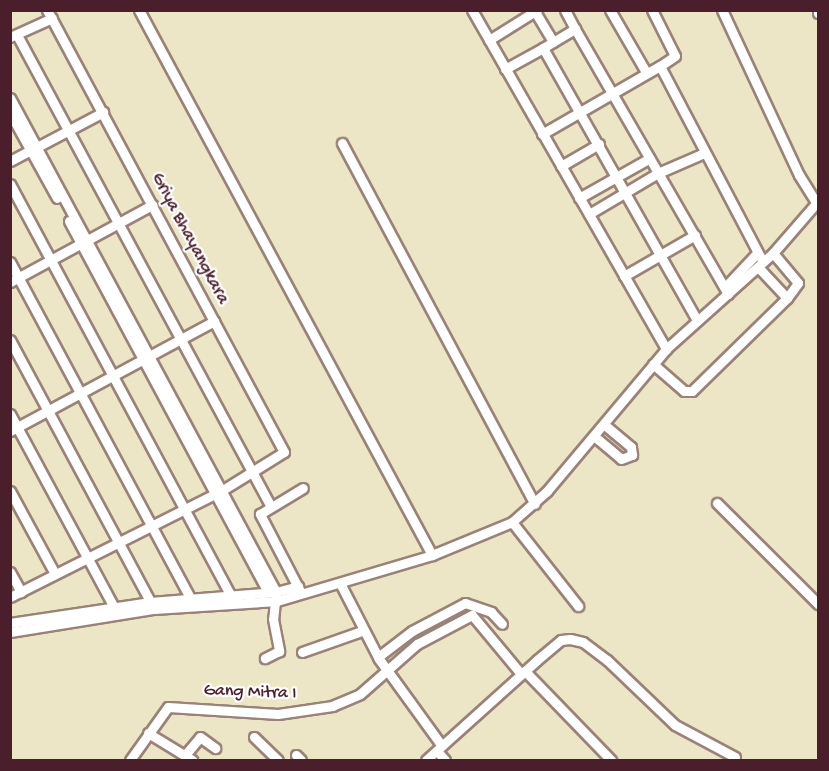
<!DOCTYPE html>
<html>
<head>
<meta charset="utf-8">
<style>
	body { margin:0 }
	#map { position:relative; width:829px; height:771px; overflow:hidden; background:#ece5c6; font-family:"Gochi Hand",sans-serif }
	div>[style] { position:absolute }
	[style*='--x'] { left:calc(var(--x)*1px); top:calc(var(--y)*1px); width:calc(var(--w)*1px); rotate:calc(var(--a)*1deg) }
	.roads { filter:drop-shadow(2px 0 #9b8278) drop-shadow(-2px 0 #9b8278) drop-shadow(0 2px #9b8278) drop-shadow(0 -2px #9b8278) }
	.minor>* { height:9px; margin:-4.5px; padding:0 4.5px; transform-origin:4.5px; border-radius:4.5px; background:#fff }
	span { translate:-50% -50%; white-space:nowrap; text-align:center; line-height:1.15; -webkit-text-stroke:4.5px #fff; paint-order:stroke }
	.street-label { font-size:18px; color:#4a1f2b }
	.frame { position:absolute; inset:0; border:12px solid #4a1f2b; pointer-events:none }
</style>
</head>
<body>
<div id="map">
	<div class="roads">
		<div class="minor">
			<i style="--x:139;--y:10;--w:619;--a:61.74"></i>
			<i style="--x:472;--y:10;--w:391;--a:60.2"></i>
			<i style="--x:534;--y:10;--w:37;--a:59"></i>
			<i style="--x:553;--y:42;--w:12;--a:149"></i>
			<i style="--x:543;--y:48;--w:313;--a:60.5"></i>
			<i style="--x:610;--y:10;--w:72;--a:59.9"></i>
			<i style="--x:652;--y:10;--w:51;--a:63.4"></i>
			<i style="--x:675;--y:56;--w:18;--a:146"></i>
			<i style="--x:722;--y:10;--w:182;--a:65"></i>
			<i style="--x:799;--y:175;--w:34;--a:58"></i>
			<i style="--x:818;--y:10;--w:3;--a:90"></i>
			<i style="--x:575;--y:29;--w:306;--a:60"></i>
			<i style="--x:17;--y:35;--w:534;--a:61.71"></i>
			<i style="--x:10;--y:37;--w:46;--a:-24.3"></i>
			<i style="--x:489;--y:40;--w:57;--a:-32"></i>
			<i style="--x:553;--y:42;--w:26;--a:-31"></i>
			<i style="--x:575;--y:29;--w:21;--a:-118"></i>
			<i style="--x:505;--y:69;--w:43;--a:-28.9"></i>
			<i style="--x:10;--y:98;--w:561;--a:61.7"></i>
			<i style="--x:276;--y:592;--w:27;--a:96"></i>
			<i style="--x:273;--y:619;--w:33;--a:79"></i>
			<i style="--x:279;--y:651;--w:16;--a:153"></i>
			<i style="--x:10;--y:113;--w:97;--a:61.1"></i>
			<i style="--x:542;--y:134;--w:136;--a:-30"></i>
			<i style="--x:660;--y:66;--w:221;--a:62.3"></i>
			<i style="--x:342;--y:143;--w:409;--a:61.9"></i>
			<i style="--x:37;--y:147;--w:75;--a:-27.9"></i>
			<i style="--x:10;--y:161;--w:24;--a:-28"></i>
			<i style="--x:561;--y:166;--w:44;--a:-30.1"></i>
			<i style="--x:10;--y:184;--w:464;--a:61.8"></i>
			<i style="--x:579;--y:198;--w:81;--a:-29.4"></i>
			<i style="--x:589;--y:214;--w:80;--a:-30.7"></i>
			<i style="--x:658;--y:173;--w:50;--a:-23.5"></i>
			<i style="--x:69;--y:221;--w:421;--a:61.8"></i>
			<i style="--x:773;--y:253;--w:39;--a:50"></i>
			<i style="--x:798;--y:283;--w:19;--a:126"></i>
			<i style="--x:10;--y:262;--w:380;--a:61.8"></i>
			<i style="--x:624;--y:276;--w:82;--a:-30"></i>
			<i style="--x:10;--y:282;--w:162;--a:-28.5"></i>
			<i style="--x:725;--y:287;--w:47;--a:-46.7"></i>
			<i style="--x:10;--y:340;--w:305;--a:61.8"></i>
			<i style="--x:653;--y:364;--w:41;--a:41.1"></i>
			<i style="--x:684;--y:391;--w:8;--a:0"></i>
			<i style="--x:692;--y:391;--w:133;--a:-44.4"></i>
			<i style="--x:787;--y:298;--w:42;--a:-133.1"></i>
			<i style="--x:10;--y:414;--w:219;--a:61.7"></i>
			<i style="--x:10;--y:431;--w:232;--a:-28.3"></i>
			<i style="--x:594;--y:436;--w:35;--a:40"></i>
			<i style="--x:621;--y:459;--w:12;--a:-20"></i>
			<i style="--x:632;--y:455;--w:8;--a:-97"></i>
			<i style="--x:631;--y:447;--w:35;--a:-140"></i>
			<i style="--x:10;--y:491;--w:94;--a:61.5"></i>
			<i style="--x:717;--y:503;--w:143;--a:45"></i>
			<i style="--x:512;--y:522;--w:107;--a:51.8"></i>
			<i style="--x:10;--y:572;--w:23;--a:61"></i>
			<i style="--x:341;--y:585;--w:83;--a:62.8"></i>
			<i style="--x:379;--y:659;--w:107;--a:54.1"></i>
			<i style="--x:300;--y:591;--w:87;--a:-117.5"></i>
			<i style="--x:260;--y:514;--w:50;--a:-31.2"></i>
			<i style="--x:10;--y:597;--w:236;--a:-26.7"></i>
			<i style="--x:221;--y:491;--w:74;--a:-31.8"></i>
			<i style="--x:284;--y:452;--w:502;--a:-118.2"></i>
			<i style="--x:10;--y:623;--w:142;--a:-8.5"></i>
			<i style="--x:150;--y:602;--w:126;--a:-4.5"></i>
			<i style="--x:276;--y:592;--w:23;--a:-15"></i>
			<i style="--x:10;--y:632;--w:146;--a:-9.1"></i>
			<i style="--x:154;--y:609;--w:123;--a:-3.7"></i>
			<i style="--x:277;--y:601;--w:162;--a:-16.5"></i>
			<i style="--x:432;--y:555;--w:87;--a:-22.4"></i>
			<i style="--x:512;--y:522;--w:47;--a:-41.5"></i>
			<i style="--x:547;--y:491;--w:185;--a:-50"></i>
			<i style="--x:666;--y:349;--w:144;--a:-41.9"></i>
			<i style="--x:773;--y:253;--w:69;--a:-49.1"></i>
			<i style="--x:302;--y:652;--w:64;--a:-19.3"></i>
			<i style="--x:378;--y:657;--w:43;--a:-37.4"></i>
			<i style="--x:412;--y:631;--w:60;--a:-27.8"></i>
			<i style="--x:465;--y:603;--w:28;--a:19"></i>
			<i style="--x:491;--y:612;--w:16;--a:47"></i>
			<i style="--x:525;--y:671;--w:124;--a:46"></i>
			<i style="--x:148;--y:733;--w:52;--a:31.5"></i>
			<i style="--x:254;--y:737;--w:33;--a:44"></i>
			<i style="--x:437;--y:751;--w:12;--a:48"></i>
			<i style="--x:185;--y:755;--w:23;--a:-50"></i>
			<i style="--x:200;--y:737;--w:19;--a:36"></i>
			<i style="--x:296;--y:755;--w:7;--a:45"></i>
			<i style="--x:130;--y:760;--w:65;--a:-54.4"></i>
			<i style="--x:168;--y:707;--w:110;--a:3.6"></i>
			<i style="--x:278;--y:714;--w:55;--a:-8.4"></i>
			<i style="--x:332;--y:706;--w:30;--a:-23"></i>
			<i style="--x:360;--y:694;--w:76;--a:-41.3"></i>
			<i style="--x:417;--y:644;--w:62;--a:-27.8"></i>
			<i style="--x:472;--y:615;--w:77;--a:50.3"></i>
			<i style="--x:426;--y:760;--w:149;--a:-42"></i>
			<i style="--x:537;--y:660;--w:31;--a:-40"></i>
			<i style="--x:561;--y:640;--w:9;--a:-6"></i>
			<i style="--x:570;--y:639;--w:13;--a:13"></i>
			<i style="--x:583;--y:642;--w:30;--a:37"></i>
			<i style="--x:607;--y:660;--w:94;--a:43.7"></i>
			<i style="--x:675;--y:725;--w:68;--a:28.1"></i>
		</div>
	</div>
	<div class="street-label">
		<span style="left:189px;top:239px;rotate:62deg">Griya Bhayangkara</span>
		<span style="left:250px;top:693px;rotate:2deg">Gang Mitra I</span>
	</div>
	<div class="frame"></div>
</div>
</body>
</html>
